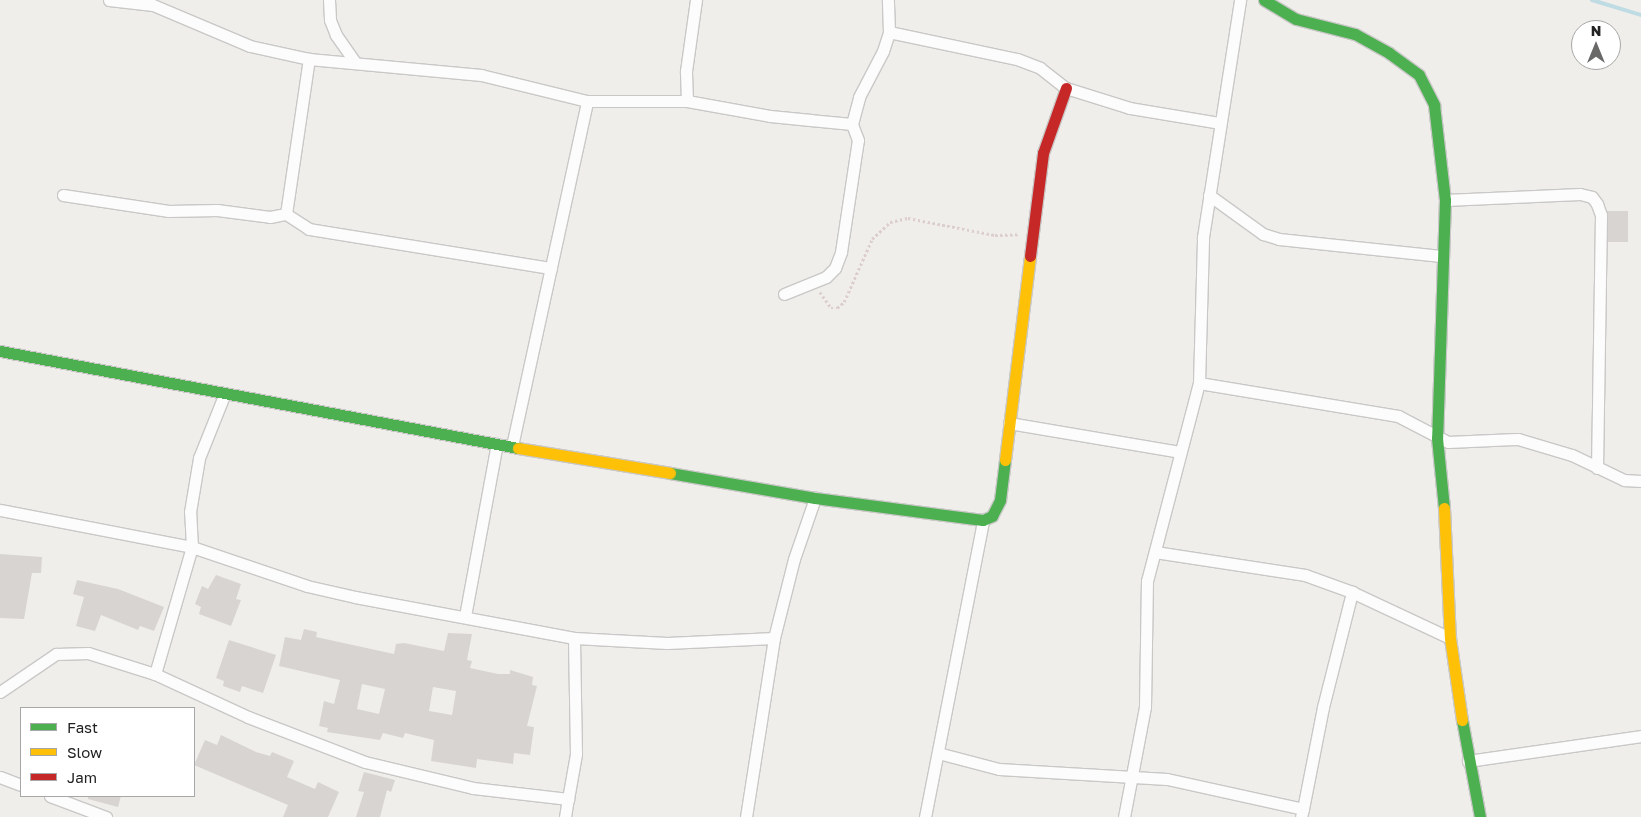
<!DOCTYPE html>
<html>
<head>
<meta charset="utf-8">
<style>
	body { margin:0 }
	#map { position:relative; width:1641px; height:817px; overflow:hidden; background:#f0eeeb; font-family:"Golos Text",sans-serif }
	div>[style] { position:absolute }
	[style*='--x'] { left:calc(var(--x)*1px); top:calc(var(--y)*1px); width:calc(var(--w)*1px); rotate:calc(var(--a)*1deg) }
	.stream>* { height:4px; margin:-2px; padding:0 2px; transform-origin:2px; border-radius:2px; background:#bfdbe3 }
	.building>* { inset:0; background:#d7d4d2; transform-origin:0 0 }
	.path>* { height:2.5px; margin-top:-1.25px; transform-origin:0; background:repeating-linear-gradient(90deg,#dccecd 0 2.5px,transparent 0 5px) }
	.roads { filter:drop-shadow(1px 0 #c9c8c7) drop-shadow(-1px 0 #c9c8c7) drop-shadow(0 1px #c9c8c7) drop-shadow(0 -1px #c9c8c7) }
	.street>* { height:11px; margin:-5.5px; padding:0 5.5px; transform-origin:5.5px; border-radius:5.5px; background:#fdfcfc }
	.fast>* { height:11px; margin:-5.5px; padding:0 5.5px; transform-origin:5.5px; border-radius:5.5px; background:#4caf50 }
	.slow>* { height:11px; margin:-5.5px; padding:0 5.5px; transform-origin:5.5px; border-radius:5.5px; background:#ffc107 }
	.jam>* { height:11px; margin:-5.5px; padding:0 5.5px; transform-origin:5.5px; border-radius:5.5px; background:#c62828 }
	span { translate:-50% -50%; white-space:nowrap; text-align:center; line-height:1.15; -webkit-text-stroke:5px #fff; paint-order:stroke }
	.legend { position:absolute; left:20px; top:707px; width:175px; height:90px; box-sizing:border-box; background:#fff; border:1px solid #a7a7a7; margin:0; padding:6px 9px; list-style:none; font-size:15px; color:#222 }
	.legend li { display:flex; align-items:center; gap:10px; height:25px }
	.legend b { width:25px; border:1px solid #a7a7a7 }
	.north { position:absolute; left:1571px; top:20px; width:50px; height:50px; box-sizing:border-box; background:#fff; border:1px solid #a7a7a7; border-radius:50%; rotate:0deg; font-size:14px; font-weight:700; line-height:20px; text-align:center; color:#222 }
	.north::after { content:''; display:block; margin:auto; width:18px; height:22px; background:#6a6968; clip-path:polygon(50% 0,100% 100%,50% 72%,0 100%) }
</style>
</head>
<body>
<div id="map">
	<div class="stream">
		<i style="--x:1592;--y:0;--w:51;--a:17"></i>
	</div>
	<div class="building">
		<i style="left:1607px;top:211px;width:21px;height:31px"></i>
		<i style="clip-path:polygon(0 554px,42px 557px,41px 573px,32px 573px,24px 619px,0 618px)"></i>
		<i style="clip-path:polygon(216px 575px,241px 584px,236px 599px,241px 600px,231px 626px,199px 614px,201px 607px,195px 604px,202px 586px,208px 589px)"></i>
		<i style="clip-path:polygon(77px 580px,118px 589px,164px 607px,154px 631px,140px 626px,138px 630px,101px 615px,95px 631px,76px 626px,84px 597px,73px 594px)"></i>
		<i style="clip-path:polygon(evenodd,304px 629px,317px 632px,316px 637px,394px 654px,396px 644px,404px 643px,444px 651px,448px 633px,472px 634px,467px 660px,472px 661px,470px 668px,498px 674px,510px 674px,510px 670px,533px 677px,532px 685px,537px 686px,527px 726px,534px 727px,530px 755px,514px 753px,513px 764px,477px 759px,476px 768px,431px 761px,434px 740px,405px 733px,403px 738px,383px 733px,380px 740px,327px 732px,328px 728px,319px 726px,324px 701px,334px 704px,340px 680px,279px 666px,285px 637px,301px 640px,304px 629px,362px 684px,385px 689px,379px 714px,357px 709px,362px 684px,304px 629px,433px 687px,456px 691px,452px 715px,429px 711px,433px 687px)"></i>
		<i style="clip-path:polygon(229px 640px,276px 655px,263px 693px,242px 686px,240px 692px,223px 686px,224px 681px,216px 678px)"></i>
		<i style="clip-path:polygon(221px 735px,256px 752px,270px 756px,272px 752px,294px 761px,287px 777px,315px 789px,318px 782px,339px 792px,328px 817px,283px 817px,288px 805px,194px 765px,205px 740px,217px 745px)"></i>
		<i style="clip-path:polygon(364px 772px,395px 780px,391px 792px,387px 790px,380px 817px,356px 817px,364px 792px,358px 791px)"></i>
		<i style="clip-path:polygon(88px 796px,121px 796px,118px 807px,88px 799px)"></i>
	</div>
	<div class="path">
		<i style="--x:820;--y:292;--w:19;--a:55"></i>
		<i style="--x:831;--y:308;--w:6;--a:0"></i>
		<i style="--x:837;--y:308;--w:9;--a:-41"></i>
		<i style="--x:844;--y:302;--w:69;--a:-66"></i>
		<i style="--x:872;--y:239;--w:25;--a:-43"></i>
		<i style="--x:890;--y:222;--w:18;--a:-13"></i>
		<i style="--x:908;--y:218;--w:89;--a:11.1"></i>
		<i style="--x:995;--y:235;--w:23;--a:-2"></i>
	</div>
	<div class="roads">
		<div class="street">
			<i style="--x:109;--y:0;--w:44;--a:6.5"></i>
			<i style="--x:153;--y:5;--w:105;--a:22.9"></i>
			<i style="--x:250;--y:46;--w:60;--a:12.4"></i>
			<i style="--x:309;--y:59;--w:173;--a:5.3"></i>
			<i style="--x:481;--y:75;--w:109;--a:13.8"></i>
			<i style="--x:587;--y:101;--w:100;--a:0"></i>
			<i style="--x:687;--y:101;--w:84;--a:10.2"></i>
			<i style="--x:770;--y:116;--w:82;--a:5.6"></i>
			<i style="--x:329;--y:0;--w:20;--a:87"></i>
			<i style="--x:330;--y:20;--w:16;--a:68"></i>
			<i style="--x:336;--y:35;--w:33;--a:55"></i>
			<i style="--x:889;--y:32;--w:131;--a:11.9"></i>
			<i style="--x:1017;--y:59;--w:25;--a:21"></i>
			<i style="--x:1040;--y:68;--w:33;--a:38"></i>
			<i style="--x:1066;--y:88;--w:67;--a:17.4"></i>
			<i style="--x:1130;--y:108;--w:91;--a:9.5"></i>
			<i style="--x:687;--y:101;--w:30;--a:-92"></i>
			<i style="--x:686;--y:71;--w:72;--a:-82"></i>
			<i style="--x:63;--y:195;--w:107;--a:8.6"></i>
			<i style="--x:169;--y:211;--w:48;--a:-1.2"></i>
			<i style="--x:217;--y:210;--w:53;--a:7.5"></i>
			<i style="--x:270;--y:217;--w:16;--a:-11"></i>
			<i style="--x:286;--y:214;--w:27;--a:33"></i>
			<i style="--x:309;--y:229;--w:245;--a:9.2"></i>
			<i style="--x:1209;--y:195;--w:67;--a:35.8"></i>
			<i style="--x:1263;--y:234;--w:17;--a:17"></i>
			<i style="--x:1279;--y:239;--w:163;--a:6"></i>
			<i style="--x:1445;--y:200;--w:135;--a:-2.5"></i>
			<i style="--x:1580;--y:194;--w:12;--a:14"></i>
			<i style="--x:1592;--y:197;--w:9;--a:54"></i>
			<i style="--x:1597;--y:204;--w:12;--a:70"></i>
			<i style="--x:1601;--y:215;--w:253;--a:90.9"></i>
			<i style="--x:286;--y:214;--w:157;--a:-81.6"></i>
			<i style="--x:784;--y:294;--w:45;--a:-22"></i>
			<i style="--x:826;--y:277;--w:13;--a:-45"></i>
			<i style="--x:835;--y:268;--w:17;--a:-69"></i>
			<i style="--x:841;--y:252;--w:113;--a:-81.4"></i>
			<i style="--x:858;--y:140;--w:17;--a:-111"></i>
			<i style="--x:852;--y:124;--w:28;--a:-75"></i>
			<i style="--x:859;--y:97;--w:52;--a:-62.4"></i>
			<i style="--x:883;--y:51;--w:20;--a:-72"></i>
			<i style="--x:889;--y:32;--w:32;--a:-92"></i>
			<i style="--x:1199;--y:383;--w:202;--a:9.4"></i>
			<i style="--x:1398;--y:416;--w:56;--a:27.5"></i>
			<i style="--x:1448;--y:442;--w:70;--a:-2.5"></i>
			<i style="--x:1518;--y:439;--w:56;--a:16.5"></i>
			<i style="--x:1572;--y:455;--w:58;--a:25.7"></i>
			<i style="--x:1624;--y:480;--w:17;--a:3"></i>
			<i style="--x:1009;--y:423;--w:173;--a:9.6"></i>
			<i style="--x:512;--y:446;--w:353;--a:-77.7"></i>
			<i style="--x:0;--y:510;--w:196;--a:10.9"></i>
			<i style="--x:192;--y:547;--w:121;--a:18.7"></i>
			<i style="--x:307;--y:586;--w:49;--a:12.9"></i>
			<i style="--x:355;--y:597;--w:223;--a:10.6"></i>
			<i style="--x:574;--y:638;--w:93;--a:3.1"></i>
			<i style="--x:667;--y:643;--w:107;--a:-2.7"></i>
			<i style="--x:1155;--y:552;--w:152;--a:8.7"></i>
			<i style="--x:1305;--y:575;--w:50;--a:19.9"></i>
			<i style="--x:1352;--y:592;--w:108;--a:25.1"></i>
			<i style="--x:465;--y:616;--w:175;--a:-79.5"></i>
			<i style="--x:155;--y:674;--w:132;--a:-73.8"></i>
			<i style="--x:192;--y:547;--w:35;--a:-93"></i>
			<i style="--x:190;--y:512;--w:55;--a:-80.5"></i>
			<i style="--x:199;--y:458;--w:70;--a:-68.2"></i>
			<i style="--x:0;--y:692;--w:68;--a:-34.2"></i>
			<i style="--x:56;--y:654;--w:32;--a:-2"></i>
			<i style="--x:88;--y:653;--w:70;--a:17.4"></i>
			<i style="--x:155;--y:674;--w:102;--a:24.8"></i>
			<i style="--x:248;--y:717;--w:125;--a:21"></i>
			<i style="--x:365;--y:762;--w:111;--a:13.5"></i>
			<i style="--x:473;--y:788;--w:96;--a:6.6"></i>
			<i style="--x:568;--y:799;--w:46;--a:-79.9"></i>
			<i style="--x:576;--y:754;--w:116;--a:-91"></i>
			<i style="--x:938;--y:753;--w:63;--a:14.7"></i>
			<i style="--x:999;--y:769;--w:168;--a:3.4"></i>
			<i style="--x:1167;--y:779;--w:139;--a:12.4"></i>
			<i style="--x:1303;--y:809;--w:8;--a:104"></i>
			<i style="--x:1468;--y:761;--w:175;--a:-8.2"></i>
			<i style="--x:0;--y:777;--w:22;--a:21"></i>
			<i style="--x:50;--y:796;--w:60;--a:20.6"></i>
			<i style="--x:1303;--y:809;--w:104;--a:-78.9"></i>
			<i style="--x:1323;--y:707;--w:119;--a:-75.8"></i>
			<i style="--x:565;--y:817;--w:18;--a:-81"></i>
			<i style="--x:746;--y:817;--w:181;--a:-81.1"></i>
			<i style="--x:774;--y:638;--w:81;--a:-75.8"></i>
			<i style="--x:794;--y:559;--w:65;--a:-71"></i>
			<i style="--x:925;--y:817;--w:303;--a:-78.9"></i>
			<i style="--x:1124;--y:817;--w:112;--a:-79.2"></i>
			<i style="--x:1145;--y:707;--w:126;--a:-89.1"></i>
			<i style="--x:1147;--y:581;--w:205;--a:-75.3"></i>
			<i style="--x:1199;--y:383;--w:146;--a:-88.4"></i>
			<i style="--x:1203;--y:237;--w:240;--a:-81.1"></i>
		</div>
		<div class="fast">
			<i style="--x:1264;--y:0;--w:37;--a:31"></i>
			<i style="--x:1296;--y:19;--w:61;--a:14.3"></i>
			<i style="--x:1355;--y:34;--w:39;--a:29"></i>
			<i style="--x:1389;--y:53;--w:37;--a:36"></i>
			<i style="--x:1419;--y:75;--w:34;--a:63"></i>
			<i style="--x:1434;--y:105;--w:96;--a:83.4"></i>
			<i style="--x:1445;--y:200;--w:238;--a:91.9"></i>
			<i style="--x:1437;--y:438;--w:70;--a:84.3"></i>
			<i style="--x:0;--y:351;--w:527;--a:10.61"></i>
			<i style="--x:670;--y:473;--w:147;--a:9.8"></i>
			<i style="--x:815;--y:498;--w:169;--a:7.5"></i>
			<i style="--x:983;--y:520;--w:10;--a:-24"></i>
			<i style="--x:992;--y:516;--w:18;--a:-63"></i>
			<i style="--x:1000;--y:500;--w:40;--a:-82.9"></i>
			<i style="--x:1462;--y:720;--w:99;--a:79.5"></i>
		</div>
		<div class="slow">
			<i style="--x:518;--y:448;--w:154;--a:9.3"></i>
			<i style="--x:1005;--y:460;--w:206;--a:-83"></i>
			<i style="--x:1444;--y:508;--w:130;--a:87.4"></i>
			<i style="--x:1450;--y:638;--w:83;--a:81.7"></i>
		</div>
		<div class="jam">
			<i style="--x:1030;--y:256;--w:104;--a:-82.8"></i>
			<i style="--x:1043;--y:153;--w:69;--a:-70.5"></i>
		</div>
	</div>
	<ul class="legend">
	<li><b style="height:6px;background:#4caf50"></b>Fast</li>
	<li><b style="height:6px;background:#ffc107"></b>Slow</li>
	<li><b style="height:6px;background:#c62828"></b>Jam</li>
	</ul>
	<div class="north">N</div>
</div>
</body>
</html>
